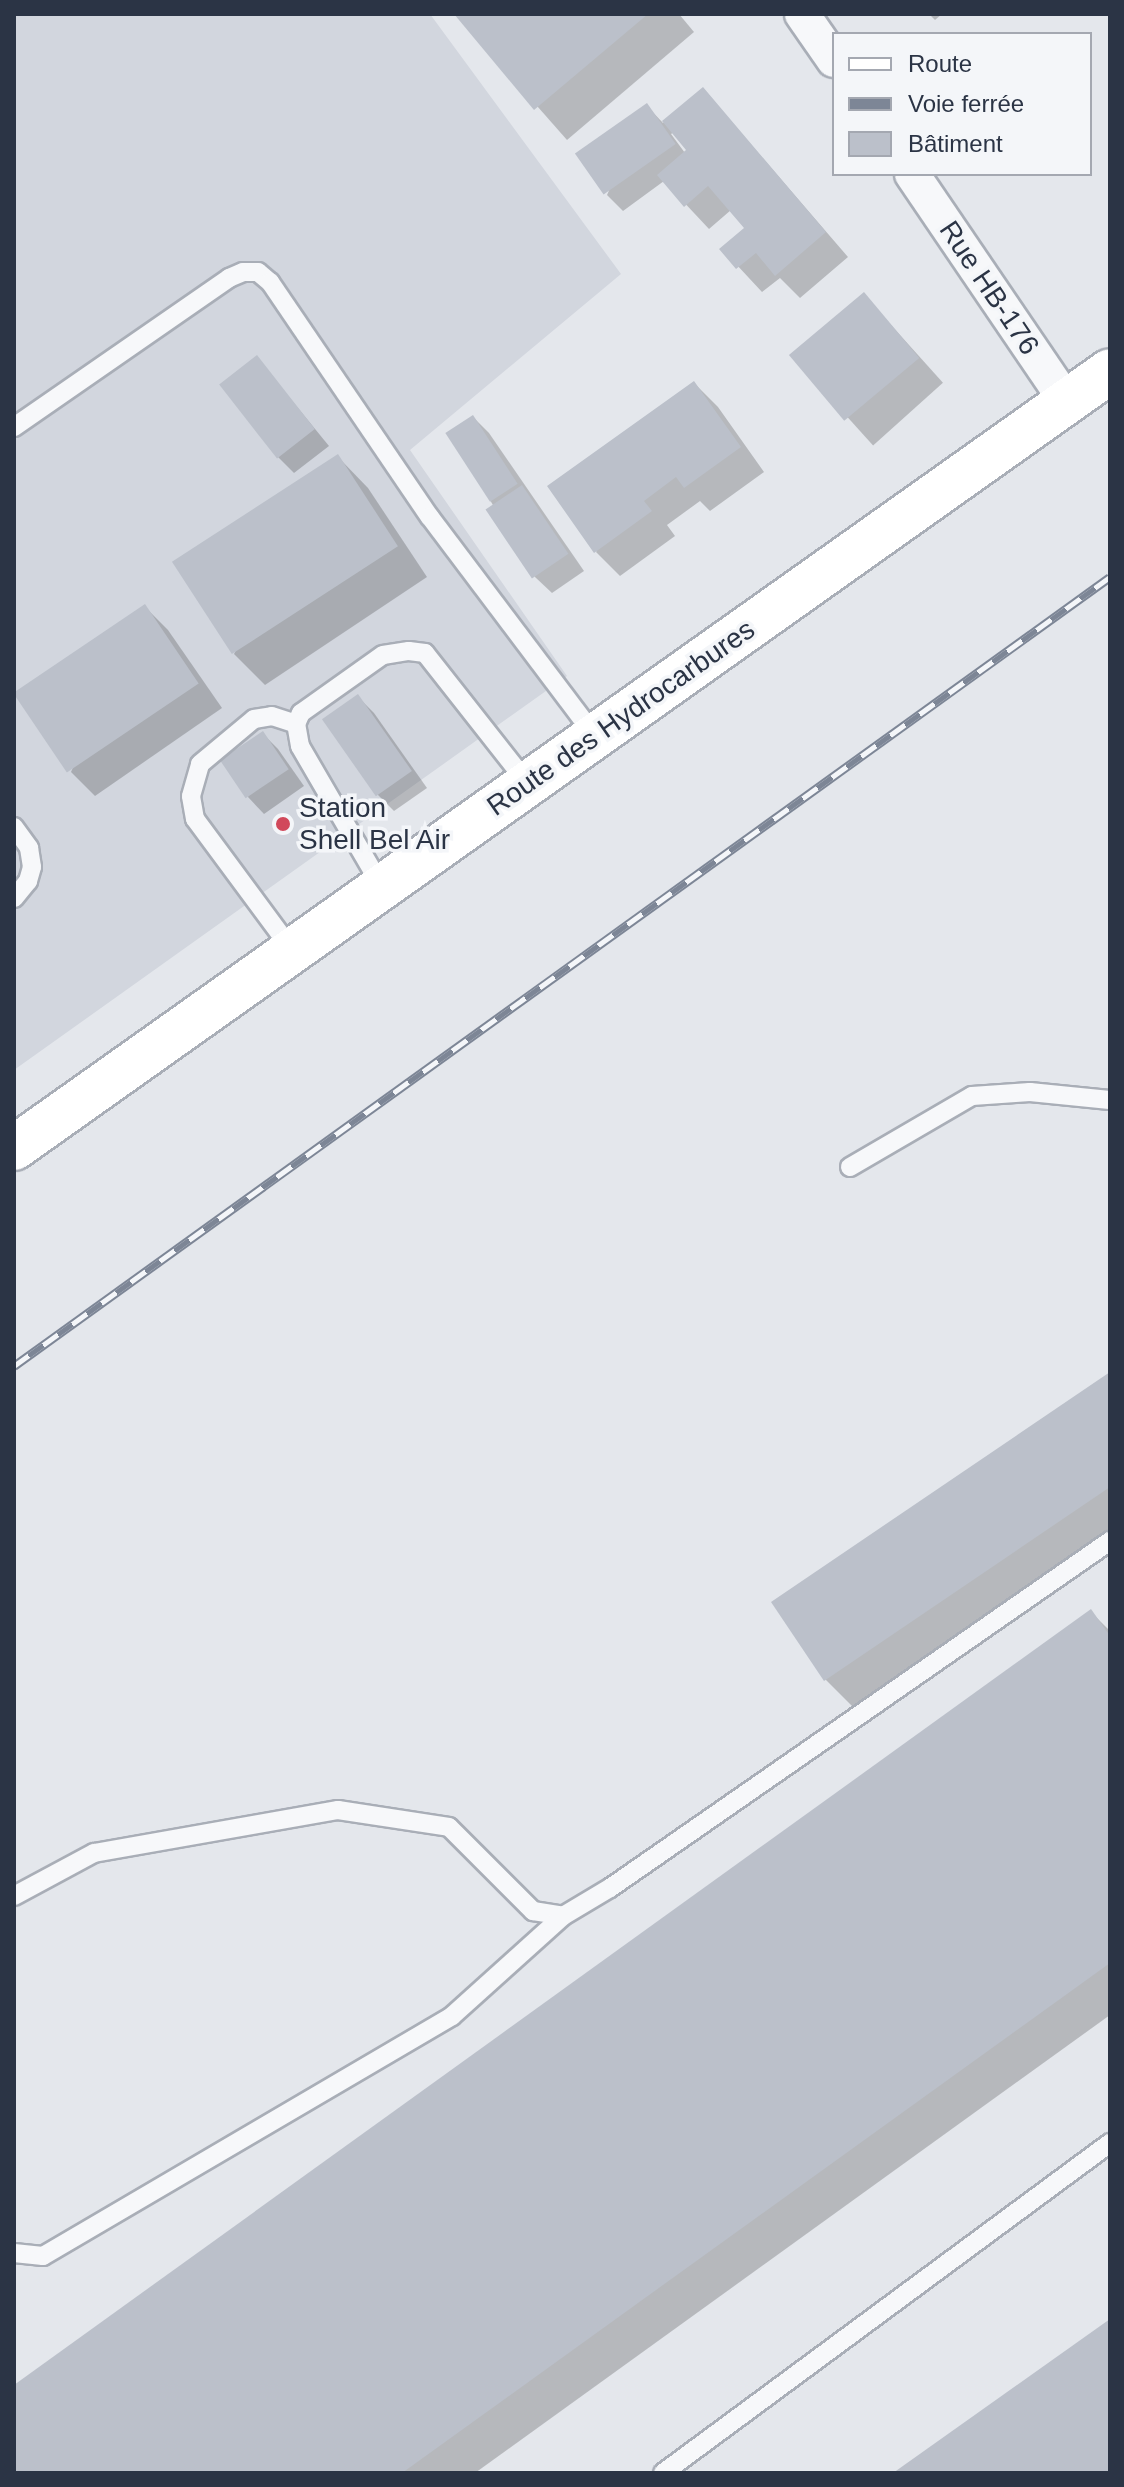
<!DOCTYPE html>
<html>
<head>
<meta charset="utf-8">
<style>
	body { margin:0 }
	#map { position:relative; width:1124px; height:2487px; overflow:hidden; background:#e4e7ec; font-family:Helvetica,sans-serif }
	div>[style] { position:absolute }
	[style*='--x'] { left:calc(var(--x)*1px); top:calc(var(--y)*1px); width:calc(var(--w)*1px); rotate:calc(var(--a)*1deg) }
	.built>* { inset:0; background:#d2d6de }
	.shadow>* { inset:0; background:#0003; transform-origin:0 0 }
	.building>* { inset:0; background:#bbc0ca; transform-origin:0 0 }
	.roads { filter:drop-shadow(2px 0 #a9aeb7) drop-shadow(-2px 0 #a9aeb7) drop-shadow(0 2px #a9aeb7) drop-shadow(0 -2px #a9aeb7) }
	.lane>* { height:18px; margin:-9px; padding:0 9px; transform-origin:9px; border-radius:9px; background:#f7f8fa }
	.street>* { height:34px; margin:-17px; padding:0 17px; transform-origin:17px; border-radius:17px; background:#f7f8fa }
	.secondary>* { height:44px; margin:-22px; padding:0 22px; transform-origin:22px; border-radius:22px; background:#fff }
	.rail>* { height:9px; margin-top:-4.5px; transform-origin:0; background:repeating-linear-gradient(90deg,#f4f6f9 0 18px,#7d8696 0 36px); box-sizing:border-box; border-block:2px solid #7d8696 }
	.dots>* { width:22px; height:22px; translate:-50% -50%; box-sizing:border-box; border:4px solid #f4f6f9; border-radius:50% }
	span { translate:-50% -50%; white-space:nowrap; text-align:center; line-height:1.15; -webkit-text-stroke:7px #f4f6f9; paint-order:stroke }
	.street-label { font-size:28px; color:#2b3445 }
	.poi-label { font-size:28px; color:#2b3445 }
	.left { translate:0 -50%; text-align:left }
	.frame { position:absolute; inset:0; border:16px solid #2b3445; pointer-events:none }
	.legend { position:absolute; left:832px; top:32px; width:260px; height:144px; box-sizing:border-box; background:#f4f6f9; border:2px solid #a4a8b1; margin:0; padding:10px 14px; list-style:none; font-size:24px; color:#2b3445 }
	.legend li { display:flex; align-items:center; gap:16px; height:40px }
	.legend b { width:40px; border:2px solid #a4a8b1 }
</style>
</head>
<body>
<div id="map">
	<div class="built">
		<i style="clip-path:polygon(14px 14px,430px 14px,621px 274px,410px 450px,567px 676px,14px 1070px)"></i>
	</div>
	<div class="shadow">
		<i style="clip-path:polygon(456px 14px,679px 14px,694px 32px,567px 140px)"></i>
		<i style="clip-path:polygon(929px 14px,942px 14px,935px 20px)"></i>
		<i style="clip-path:polygon(evenodd,703px 89px,848px 257px,800px 298px,780px 278px,762px 292px,722px 249px,747px 228px,731px 210px,709px 229px,664px 181px,623px 211px,607px 195px,647px 106px,663px 123px,703px 89px,674px 132px,689px 150px,685px 153px,671px 134px,674px 132px)"></i>
		<i style="left:864px;top:295px;width:118px;height:94px;rotate:48deg"></i>
		<i style="clip-path:polygon(257px 358px,329px 446px,294px 473px,278px 457px)"></i>
		<i style="clip-path:polygon(694px 383px,718px 407px,764px 472px,710px 511px,700px 501px,667px 525px,675px 536px,620px 576px,596px 552px)"></i>
		<i style="clip-path:polygon(473px 417px,489px 433px,584px 571px,552px 593px,535px 577px,490px 500px)"></i>
		<i style="clip-path:polygon(338px 457px,368px 488px,427px 577px,265px 685px,234px 654px)"></i>
		<i style="clip-path:polygon(144px 606px,168px 630px,222px 708px,95px 796px,71px 772px)"></i>
		<i style="clip-path:polygon(358px 697px,374px 713px,427px 788px,394px 811px,378px 795px)"></i>
		<i style="clip-path:polygon(262px 733px,278px 749px,304px 786px,264px 814px,248px 797px)"></i>
		<i style="clip-path:polygon(1110px 1374px,1110px 1539px,857px 1711px,826px 1680px,774px 1603px)"></i>
		<i style="clip-path:polygon(1090px 1611px,1110px 1631px,1110px 2015px,475px 2473px,14px 2473px,14px 2388px)"></i>
	</div>
	<div class="building">
		<i style="clip-path:polygon(454px 14px,648px 14px,534px 110px)"></i>
		<i style="clip-path:polygon(703px 87px,826px 232px,775px 276px,756px 253px,736px 269px,719px 249px,744px 228px,708px 186px,684px 207px,657px 175px,686px 150px,662px 121px)"></i>
		<i style="left:647px;top:103px;width:50px;height:88px;rotate:55deg"></i>
		<i style="left:864px;top:292px;width:86px;height:98px;rotate:50deg"></i>
		<i style="left:257px;top:355px;width:94px;height:48px;rotate:52deg"></i>
		<i style="clip-path:polygon(694px 381px,741px 447px,684px 488px,676px 477px,644px 501px,652px 511px,594px 553px,547px 486px)"></i>
		<i style="left:473px;top:415px;width:82px;height:33px;rotate:57deg"></i>
		<i style="left:338px;top:454px;width:110px;height:198px;rotate:57deg"></i>
		<i style="left:522px;top:485px;width:83px;height:44px;rotate:56deg"></i>
		<i style="left:145px;top:604px;width:96px;height:159px;rotate:56deg"></i>
		<i style="left:358px;top:694px;width:94px;height:44px;rotate:55deg"></i>
		<i style="left:263px;top:731px;width:46px;height:52px;rotate:56deg"></i>
		<i style="clip-path:polygon(1110px 1372px,1110px 1487px,824px 1681px,771px 1602px)"></i>
		<i style="clip-path:polygon(1091px 1609px,1110px 1636px,1110px 1963px,402px 2473px,14px 2473px,14px 2385px)"></i>
		<i style="clip-path:polygon(1110px 2319px,1110px 2473px,893px 2473px)"></i>
	</div>
	<div class="roads">
		<div class="lane">
			<i style="--x:14;--y:427;--w:262;--a:-34.7"></i>
			<i style="--x:229;--y:278;--w:15;--a:-23"></i>
			<i style="--x:243;--y:272;--w:15;--a:0"></i>
			<i style="--x:258;--y:272;--w:16;--a:40"></i>
			<i style="--x:270;--y:282;--w:284;--a:55.8"></i>
			<i style="--x:430;--y:517;--w:274;--a:53"></i>
			<i style="--x:14;--y:827;--w:26;--a:54"></i>
			<i style="--x:29;--y:848;--w:19;--a:81"></i>
			<i style="--x:32;--y:867;--w:15;--a:106"></i>
			<i style="--x:28;--y:881;--w:22;--a:129"></i>
			<i style="--x:382;--y:887;--w:163;--a:-120.2"></i>
			<i style="--x:300;--y:746;--w:22;--a:-100"></i>
			<i style="--x:296;--y:724;--w:12;--a:-66"></i>
			<i style="--x:301;--y:713;--w:100;--a:-35.3"></i>
			<i style="--x:383;--y:655;--w:26;--a:-9"></i>
			<i style="--x:409;--y:651;--w:16;--a:7"></i>
			<i style="--x:425;--y:653;--w:167;--a:51.8"></i>
			<i style="--x:292;--y:950;--w:163;--a:-126.5"></i>
			<i style="--x:195;--y:819;--w:23;--a:-100"></i>
			<i style="--x:191;--y:796;--w:33;--a:-74"></i>
			<i style="--x:200;--y:764;--w:70;--a:-39.8"></i>
			<i style="--x:254;--y:719;--w:18;--a:-9"></i>
			<i style="--x:272;--y:716;--w:25;--a:18"></i>
			<i style="--x:850;--y:1167;--w:141;--a:-30.2"></i>
			<i style="--x:972;--y:1096;--w:58;--a:-3.9"></i>
			<i style="--x:1030;--y:1092;--w:80;--a:5.7"></i>
			<i style="--x:14;--y:1896;--w:91;--a:-28.3"></i>
			<i style="--x:94;--y:1853;--w:248;--a:-10"></i>
			<i style="--x:338;--y:1810;--w:112;--a:8.7"></i>
			<i style="--x:449;--y:1827;--w:119;--a:45"></i>
			<i style="--x:533;--y:1911;--w:30;--a:9"></i>
			<i style="--x:563;--y:1916;--w:55;--a:-30.8"></i>
			<i style="--x:610;--y:1888;--w:609;--a:-34.76"></i>
			<i style="--x:14;--y:2253;--w:29;--a:6"></i>
			<i style="--x:43;--y:2256;--w:474;--a:-30.4"></i>
			<i style="--x:452;--y:2016;--w:149;--a:-42"></i>
			<i style="--x:663;--y:2473;--w:556;--a:-36.44"></i>
		</div>
		<div class="street">
			<i style="--x:802;--y:14;--w:56;--a:55.2"></i>
			<i style="--x:912;--y:174;--w:276;--a:55.8"></i>
		</div>
		<div class="secondary">
			<i style="--x:14;--y:1148;--w:1343;--a:-35.33"></i>
		</div>
	</div>
	<div class="rail">
		<i style="--x:14;--y:1366;--w:1350;--a:-35.75"></i>
	</div>
	<div class="dots">
		<i style="left:283px;top:824px;background:#d1495b"></i>
	</div>
	<div class="street-label">
		<span style="left:989px;top:288px;rotate:56deg">Rue HB-176</span>
		<span style="left:621px;top:718px;rotate:-35deg">Route des Hydrocarbures</span>
	</div>
	<div class="poi-label">
		<span class="left" style="left:299px;top:824px">Station<br>Shell Bel Air</span>
	</div>
	<div class="frame"></div>
	<ul class="legend">
	<li><b style="height:10px;background:#fff"></b>Route</li>
	<li><b style="height:10px;background:#7d8696"></b>Voie ferrée</li>
	<li><b style="height:22px;background:#bbc0ca"></b>Bâtiment</li>
	</ul>
</div>
</body>
</html>
